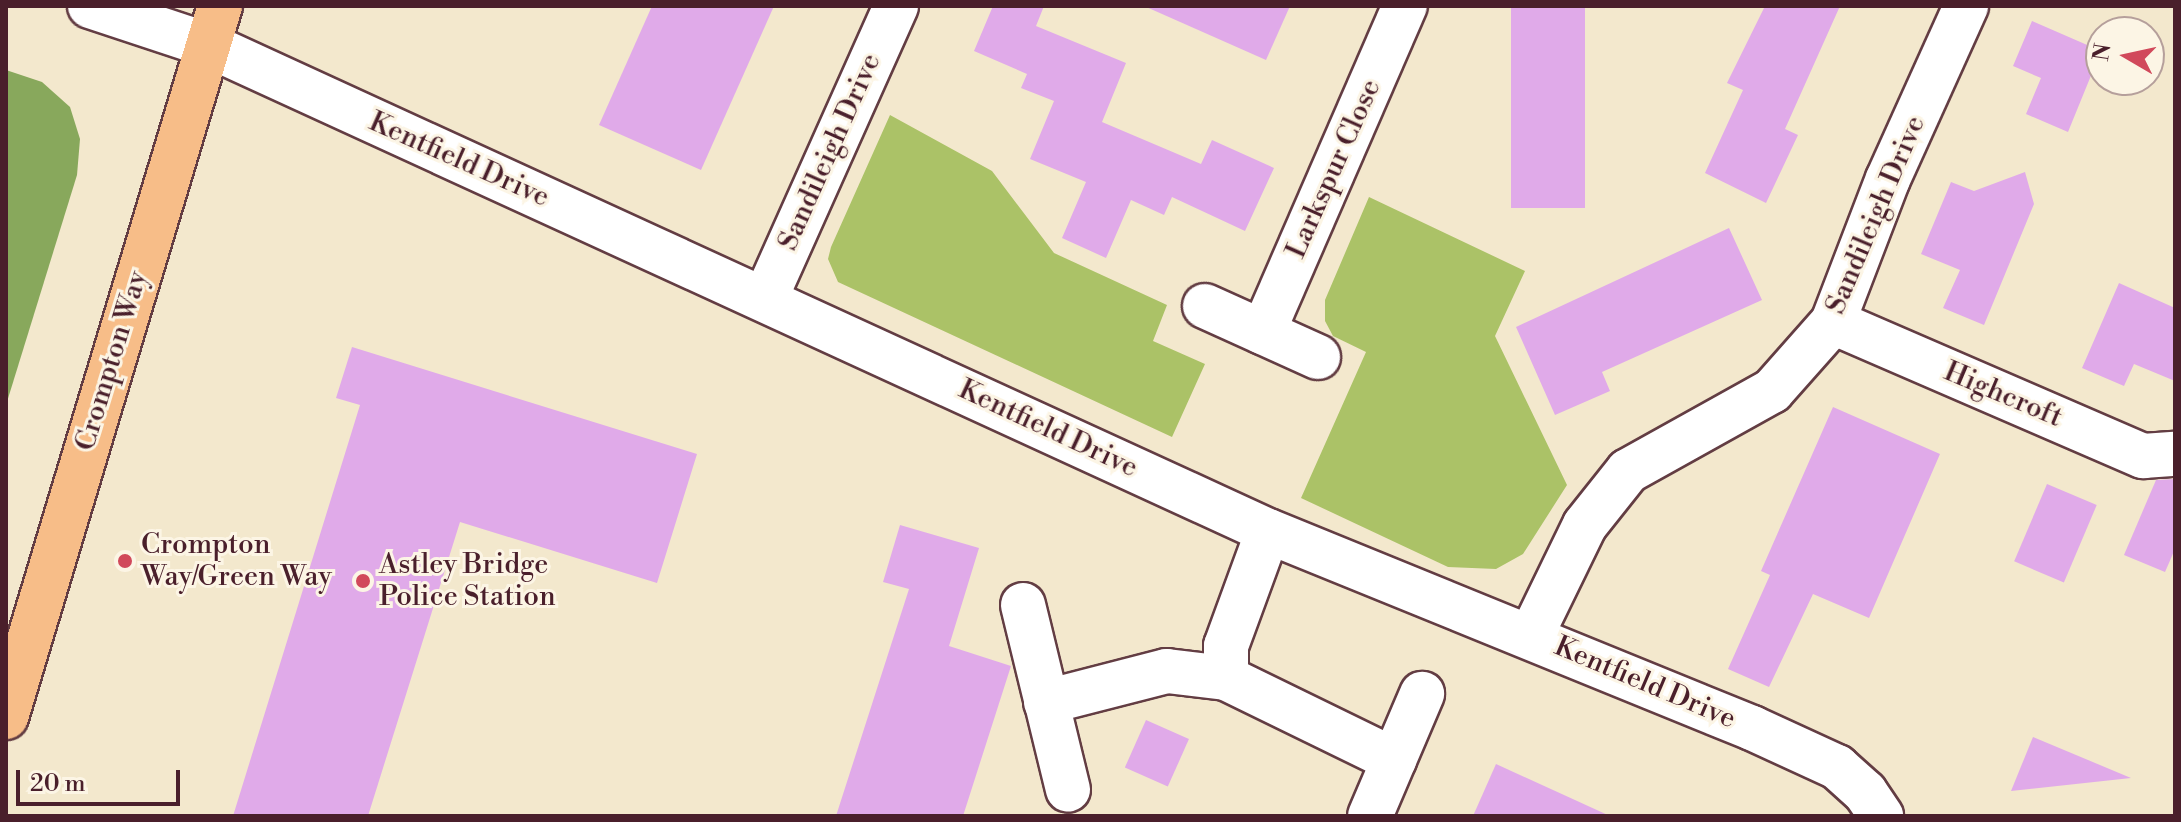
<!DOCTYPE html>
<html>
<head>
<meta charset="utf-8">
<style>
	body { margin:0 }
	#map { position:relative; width:2181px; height:822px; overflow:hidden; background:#f3e8cd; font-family:"Libre Bodoni",serif }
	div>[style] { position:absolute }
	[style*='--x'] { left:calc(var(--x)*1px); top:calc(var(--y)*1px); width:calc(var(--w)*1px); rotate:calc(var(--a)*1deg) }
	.green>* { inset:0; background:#abc267 }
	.forest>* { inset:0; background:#88a85c }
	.building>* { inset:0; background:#e0aae9; transform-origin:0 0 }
	.roads { filter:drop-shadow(2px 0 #633d43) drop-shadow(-2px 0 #633d43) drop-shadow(0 2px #633d43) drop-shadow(0 -2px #633d43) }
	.minor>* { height:44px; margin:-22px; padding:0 22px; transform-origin:22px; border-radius:22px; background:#fff }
	.highway>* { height:44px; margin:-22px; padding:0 22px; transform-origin:22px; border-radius:22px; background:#f7bd88 }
	.dots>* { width:22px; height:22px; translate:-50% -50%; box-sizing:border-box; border:4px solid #fcf5e5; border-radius:50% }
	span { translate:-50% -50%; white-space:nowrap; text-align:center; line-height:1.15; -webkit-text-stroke:6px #fcf5e5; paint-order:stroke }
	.street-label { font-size:28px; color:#4a1f2b }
	.poi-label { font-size:28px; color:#4a1f2b }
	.left { translate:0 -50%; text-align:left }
	.frame { position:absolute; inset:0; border:8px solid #4a1f2b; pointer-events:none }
	.north { position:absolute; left:2085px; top:16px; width:80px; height:80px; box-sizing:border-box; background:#fcf5e5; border:2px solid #b59f9b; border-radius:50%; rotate:279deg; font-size:22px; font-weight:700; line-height:32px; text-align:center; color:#4a1f2b }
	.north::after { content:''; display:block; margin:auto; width:28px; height:36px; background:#d1495b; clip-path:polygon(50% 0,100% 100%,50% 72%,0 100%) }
	.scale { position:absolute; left:16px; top:770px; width:164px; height:36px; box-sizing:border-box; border:4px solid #4a1f2b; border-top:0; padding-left:10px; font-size:24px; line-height:28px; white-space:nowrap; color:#4a1f2b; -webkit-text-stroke:6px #fcf5e5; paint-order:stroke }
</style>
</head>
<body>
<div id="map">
	<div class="green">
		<i style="clip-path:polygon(890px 115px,992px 171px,1054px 253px,1167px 305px,1153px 341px,1205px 364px,1172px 437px,838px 282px,828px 259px,831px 247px)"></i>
		<i style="clip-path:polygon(1369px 197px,1525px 271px,1495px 336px,1567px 485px,1523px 554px,1496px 569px,1448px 567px,1301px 498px,1366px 352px,1333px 336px,1325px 321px,1325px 300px)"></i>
	</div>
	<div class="forest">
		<i style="clip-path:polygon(6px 70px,42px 82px,70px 107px,80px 139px,77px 175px,6px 405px)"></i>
	</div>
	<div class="building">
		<i style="clip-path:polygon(652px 6px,774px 6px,701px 170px,599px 125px)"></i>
		<i style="clip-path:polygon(993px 6px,1044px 6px,1036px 26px,1126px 63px,1102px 122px,1201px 164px,1212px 140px,1274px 168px,1245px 231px,1172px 197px,1164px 215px,1131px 200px,1106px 258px,1062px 238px,1086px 182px,1030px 159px,1054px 101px,1021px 88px,1027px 74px,974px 51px)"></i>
		<i style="clip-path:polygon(1144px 6px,1290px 6px,1266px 60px)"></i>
		<i style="left:1511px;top:6px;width:74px;height:202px"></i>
		<i style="clip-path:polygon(1765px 6px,1840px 6px,1785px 129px,1798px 135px,1766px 203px,1705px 173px,1743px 90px,1727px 83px)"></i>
		<i style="clip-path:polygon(2032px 21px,2101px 51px,2068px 132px,2026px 114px,2041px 78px,2013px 66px)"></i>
		<i style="clip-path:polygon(2025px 172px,2034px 204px,1984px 325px,1943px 308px,1960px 270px,1921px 254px,1951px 182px,1974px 191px)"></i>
		<i style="clip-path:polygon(1729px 228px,1762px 300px,1602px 372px,1610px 391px,1555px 415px,1516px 327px)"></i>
		<i style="clip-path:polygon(2119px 283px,2175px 308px,2175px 381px,2134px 364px,2124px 386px,2082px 368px)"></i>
		<i style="clip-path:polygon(352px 347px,697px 454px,657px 583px,460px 522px,368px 816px,233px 816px,360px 405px,336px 398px)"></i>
		<i style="clip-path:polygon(1833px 407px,1940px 454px,1869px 618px,1813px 594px,1769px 687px,1728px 669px,1770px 575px,1761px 571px)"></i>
		<i style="clip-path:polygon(2175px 479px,2175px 549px,2165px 572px,2124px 555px,2156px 480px)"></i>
		<i style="left:2047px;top:484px;width:54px;height:84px;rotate:23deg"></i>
		<i style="clip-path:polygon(900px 525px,979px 548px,949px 646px,1011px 666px,963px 816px,836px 816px,909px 589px,883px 582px)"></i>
		<i style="left:1146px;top:720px;width:47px;height:52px;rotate:24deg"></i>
		<i style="clip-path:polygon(2033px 737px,2131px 778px,2011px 791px)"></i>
		<i style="clip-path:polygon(1496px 764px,1610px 816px,1473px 816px)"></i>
	</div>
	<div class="roads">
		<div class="minor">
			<i style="--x:90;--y:6;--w:124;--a:18.3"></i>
			<i style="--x:208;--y:45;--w:1166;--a:24.63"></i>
			<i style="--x:1268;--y:531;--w:523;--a:22.15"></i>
			<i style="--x:1752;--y:728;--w:94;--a:24.6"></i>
			<i style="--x:1837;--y:767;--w:38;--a:42"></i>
			<i style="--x:1865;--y:792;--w:29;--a:56"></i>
			<i style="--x:765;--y:299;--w:321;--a:-65.9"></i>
			<i style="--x:1205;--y:306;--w:124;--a:24.3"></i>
			<i style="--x:1833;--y:322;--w:338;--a:23.4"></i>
			<i style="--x:2143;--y:456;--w:32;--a:-4"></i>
			<i style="--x:1263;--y:332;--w:356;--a:-66.5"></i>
			<i style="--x:1023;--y:605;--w:190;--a:76.3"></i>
			<i style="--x:1531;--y:636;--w:123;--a:-64.1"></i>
			<i style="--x:1585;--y:525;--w:69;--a:-51.5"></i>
			<i style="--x:1628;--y:471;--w:165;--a:-29.1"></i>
			<i style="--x:1772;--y:391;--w:92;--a:-48.5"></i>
			<i style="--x:1833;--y:322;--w:153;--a:-69"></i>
			<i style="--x:1888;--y:179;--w:190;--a:-65.7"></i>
			<i style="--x:1226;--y:678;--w:32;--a:-90"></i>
			<i style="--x:1226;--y:646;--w:122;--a:-69.9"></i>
			<i style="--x:1046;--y:702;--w:125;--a:-14.4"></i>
			<i style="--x:1167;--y:671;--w:59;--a:6.8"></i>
			<i style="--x:1226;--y:678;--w:187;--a:26"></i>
			<i style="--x:1370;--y:816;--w:133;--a:-66.9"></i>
		</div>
		<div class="highway">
			<i style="--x:6;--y:717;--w:743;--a:-73.25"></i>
		</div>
	</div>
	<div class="dots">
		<i style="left:125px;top:561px;background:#d1495b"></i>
		<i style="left:363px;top:581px;background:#d1495b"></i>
	</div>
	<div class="street-label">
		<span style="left:830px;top:152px;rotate:-66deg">Sandileigh Drive</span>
		<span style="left:459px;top:160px;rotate:24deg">Kentfield Drive</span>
		<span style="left:1334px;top:169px;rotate:-66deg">Larkspur Close</span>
		<span style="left:1876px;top:215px;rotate:-67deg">Sandileigh Drive</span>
		<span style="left:112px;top:361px;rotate:-73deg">Crompton Way</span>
		<span style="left:2003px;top:395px;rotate:23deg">Highcroft</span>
		<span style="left:1048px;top:429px;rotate:25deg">Kentfield Drive</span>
		<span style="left:1645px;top:683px;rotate:23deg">Kentfield Drive</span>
	</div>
	<div class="poi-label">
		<span class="left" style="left:141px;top:561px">Crompton<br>Way/Green Way</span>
		<span class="left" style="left:379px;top:581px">Astley Bridge<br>Police Station</span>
	</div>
	<div class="frame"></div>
	<div class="north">N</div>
	<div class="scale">20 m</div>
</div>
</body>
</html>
